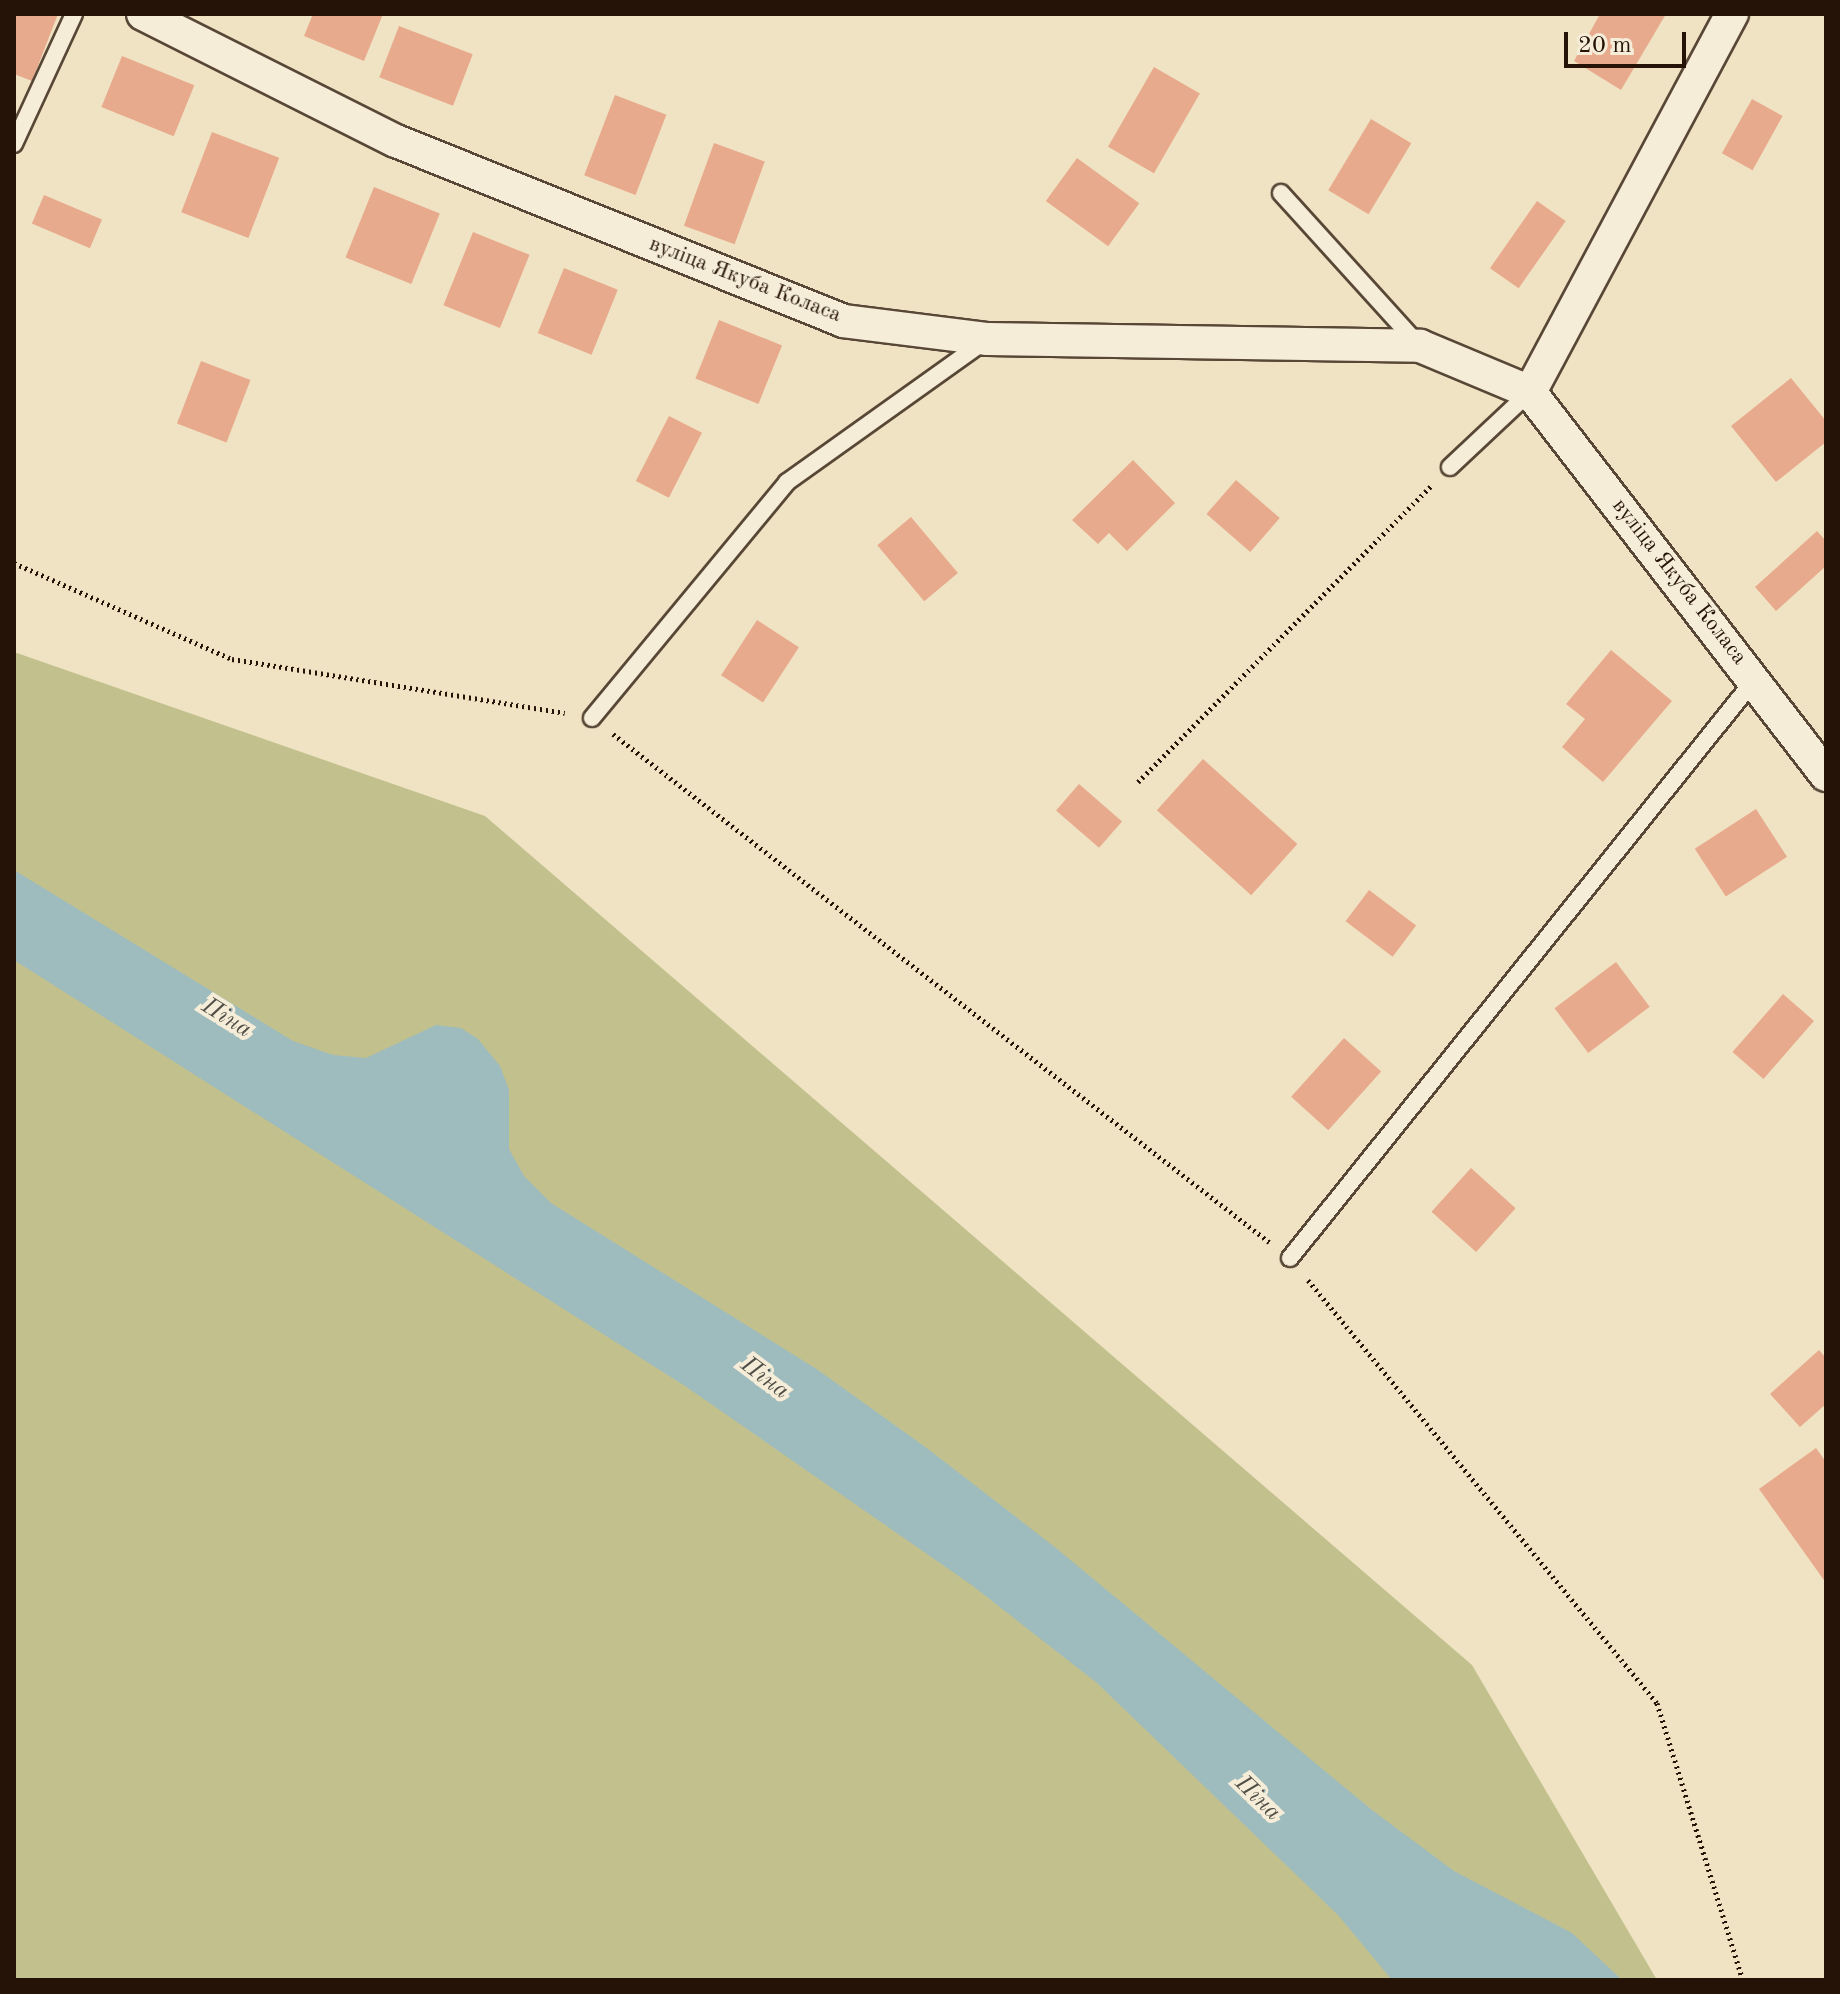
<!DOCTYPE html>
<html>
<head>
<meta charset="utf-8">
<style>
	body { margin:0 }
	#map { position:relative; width:1840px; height:1994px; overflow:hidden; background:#f0e3c3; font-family:"Old Standard TT",serif }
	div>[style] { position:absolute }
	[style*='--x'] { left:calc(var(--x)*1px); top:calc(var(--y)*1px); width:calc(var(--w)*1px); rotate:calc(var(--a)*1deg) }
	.green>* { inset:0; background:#c2c18e }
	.water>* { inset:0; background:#9ebbbe }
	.building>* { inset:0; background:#e8aa8d; transform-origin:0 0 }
	.path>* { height:5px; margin-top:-2.5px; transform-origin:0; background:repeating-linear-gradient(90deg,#261307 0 2px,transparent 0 6px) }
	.roads { filter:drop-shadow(2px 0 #584736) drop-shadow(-2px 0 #584736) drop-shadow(0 2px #584736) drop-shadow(0 -2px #584736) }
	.service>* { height:16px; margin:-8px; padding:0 8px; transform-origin:8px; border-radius:8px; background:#f5edd8 }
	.minor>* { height:32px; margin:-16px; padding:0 16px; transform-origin:16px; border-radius:16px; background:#f5edd8 }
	span { translate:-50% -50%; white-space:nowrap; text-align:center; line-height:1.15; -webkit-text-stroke:8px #f5edd8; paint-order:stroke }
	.street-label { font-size:22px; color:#261307 }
	.water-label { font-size:24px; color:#504e47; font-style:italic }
	.frame { position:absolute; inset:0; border:16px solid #261307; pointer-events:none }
	.scale { position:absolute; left:1564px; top:32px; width:122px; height:36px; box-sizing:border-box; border:4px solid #261307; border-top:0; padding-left:10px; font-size:24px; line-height:28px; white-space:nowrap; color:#261307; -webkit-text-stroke:6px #f5edd8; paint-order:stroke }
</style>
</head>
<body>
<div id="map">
	<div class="green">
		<i style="clip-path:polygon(14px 652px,485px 816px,1472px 1665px,1657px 1980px,14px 1980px)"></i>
	</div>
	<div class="water">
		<i style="clip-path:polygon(14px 870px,293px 1041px,333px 1055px,366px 1058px,436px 1025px,461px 1028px,478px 1039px,500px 1066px,509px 1090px,509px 1149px,524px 1176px,551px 1203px,818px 1370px,928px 1449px,1056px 1548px,1372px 1810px,1454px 1871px,1572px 1933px,1622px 1980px,1392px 1980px,1338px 1915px,1097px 1683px,973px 1586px,685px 1386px,14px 960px)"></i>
	</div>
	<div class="building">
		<i style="clip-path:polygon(14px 14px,58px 14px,32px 81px,14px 74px)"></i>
		<i style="clip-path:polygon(313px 14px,383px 14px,364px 61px,304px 36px)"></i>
		<i style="clip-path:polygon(1600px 14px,1666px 14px,1621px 90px,1574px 61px)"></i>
		<i style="left:399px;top:26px;width:79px;height:55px;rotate:21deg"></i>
		<i style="left:122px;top:56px;width:78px;height:55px;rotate:22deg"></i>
		<i style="left:1154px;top:67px;width:53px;height:92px;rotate:30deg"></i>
		<i style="left:615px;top:95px;width:55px;height:86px;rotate:21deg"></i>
		<i style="left:1752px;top:99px;width:35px;height:62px;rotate:29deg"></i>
		<i style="left:1371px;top:119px;width:47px;height:83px;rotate:31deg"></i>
		<i style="left:212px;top:132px;width:72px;height:86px;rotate:21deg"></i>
		<i style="left:714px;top:143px;width:54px;height:88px;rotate:20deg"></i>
		<i style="left:1077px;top:158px;width:77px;height:53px;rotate:36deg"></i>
		<i style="left:374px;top:187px;width:71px;height:76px;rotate:22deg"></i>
		<i style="left:44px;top:195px;width:63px;height:31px;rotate:23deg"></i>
		<i style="left:1537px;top:201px;width:35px;height:82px;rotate:35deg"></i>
		<i style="left:473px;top:232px;width:61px;height:79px;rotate:22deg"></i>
		<i style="left:564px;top:268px;width:58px;height:70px;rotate:22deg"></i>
		<i style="left:719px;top:320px;width:68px;height:63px;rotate:22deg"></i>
		<i style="left:201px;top:361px;width:53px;height:67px;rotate:21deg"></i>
		<i style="clip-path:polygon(1791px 378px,1826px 421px,1826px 442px,1776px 482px,1731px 426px)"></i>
		<i style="left:669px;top:416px;width:37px;height:73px;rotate:27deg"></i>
		<i style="clip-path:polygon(1133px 460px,1175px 503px,1127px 551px,1109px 533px,1098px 544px,1072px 520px)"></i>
		<i style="left:1236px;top:480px;width:58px;height:45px;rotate:41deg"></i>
		<i style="left:911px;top:517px;width:73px;height:44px;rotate:50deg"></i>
		<i style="clip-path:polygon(1817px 531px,1826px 541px,1826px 566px,1776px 611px,1755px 587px)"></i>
		<i style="left:757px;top:620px;width:50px;height:66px;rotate:33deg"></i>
		<i style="clip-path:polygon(1611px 650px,1672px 701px,1603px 782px,1562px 747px,1585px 719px,1566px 704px)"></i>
		<i style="left:1203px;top:759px;width:127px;height:69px;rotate:42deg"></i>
		<i style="left:1079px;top:784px;width:57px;height:35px;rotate:41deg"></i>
		<i style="left:1756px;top:809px;width:57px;height:73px;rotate:57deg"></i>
		<i style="left:1369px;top:890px;width:59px;height:39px;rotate:37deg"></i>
		<i style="left:1616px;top:962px;width:56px;height:77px;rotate:53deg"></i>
		<i style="left:1783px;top:994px;width:41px;height:77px;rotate:41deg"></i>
		<i style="left:1344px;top:1038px;width:50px;height:79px;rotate:42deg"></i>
		<i style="left:1471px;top:1168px;width:60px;height:59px;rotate:42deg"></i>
		<i style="clip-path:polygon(1819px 1350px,1826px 1358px,1826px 1404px,1800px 1427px,1770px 1394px)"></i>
		<i style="clip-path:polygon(1816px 1448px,1826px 1462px,1826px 1583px,1759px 1489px)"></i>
	</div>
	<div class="path">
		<i style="--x:14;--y:563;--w:238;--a:23.8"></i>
		<i style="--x:232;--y:659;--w:337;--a:9.2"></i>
		<i style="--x:613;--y:734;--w:830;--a:37.75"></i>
		<i style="--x:1138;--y:782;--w:418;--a:-45.3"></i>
		<i style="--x:1308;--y:1280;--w:548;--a:50.48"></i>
		<i style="--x:1657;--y:1703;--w:290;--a:72.8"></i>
	</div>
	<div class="roads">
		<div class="service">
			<i style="--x:14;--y:144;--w:143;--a:-65.2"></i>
			<i style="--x:1281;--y:193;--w:205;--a:47.8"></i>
			<i style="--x:1450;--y:467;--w:110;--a:-43.2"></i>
			<i style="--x:592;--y:718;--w:306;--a:-50.4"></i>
			<i style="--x:787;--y:482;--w:244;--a:-35.5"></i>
			<i style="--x:1290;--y:1258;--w:743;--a:-51.23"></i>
		</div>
		<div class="minor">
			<i style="--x:143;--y:14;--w:283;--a:26.7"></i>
			<i style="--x:396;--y:141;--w:482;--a:21.9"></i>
			<i style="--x:843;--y:321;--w:146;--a:7.1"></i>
			<i style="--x:988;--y:339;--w:432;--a:0.9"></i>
			<i style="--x:1420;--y:346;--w:119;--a:22.7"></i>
			<i style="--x:1530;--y:392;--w:484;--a:52.3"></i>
			<i style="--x:1530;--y:392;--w:429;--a:-61.9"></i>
		</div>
	</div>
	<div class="street-label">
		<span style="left:745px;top:280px;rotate:21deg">вуліца Якуба Коласа</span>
		<span style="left:1679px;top:582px;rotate:52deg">вуліца Якуба Коласа</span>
	</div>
	<div class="water-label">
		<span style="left:226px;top:1019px;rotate:32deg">Піна</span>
		<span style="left:764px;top:1379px;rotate:37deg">Піна</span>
		<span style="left:1257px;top:1799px;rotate:44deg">Піна</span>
	</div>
	<div class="frame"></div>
	<div class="scale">20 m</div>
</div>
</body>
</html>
